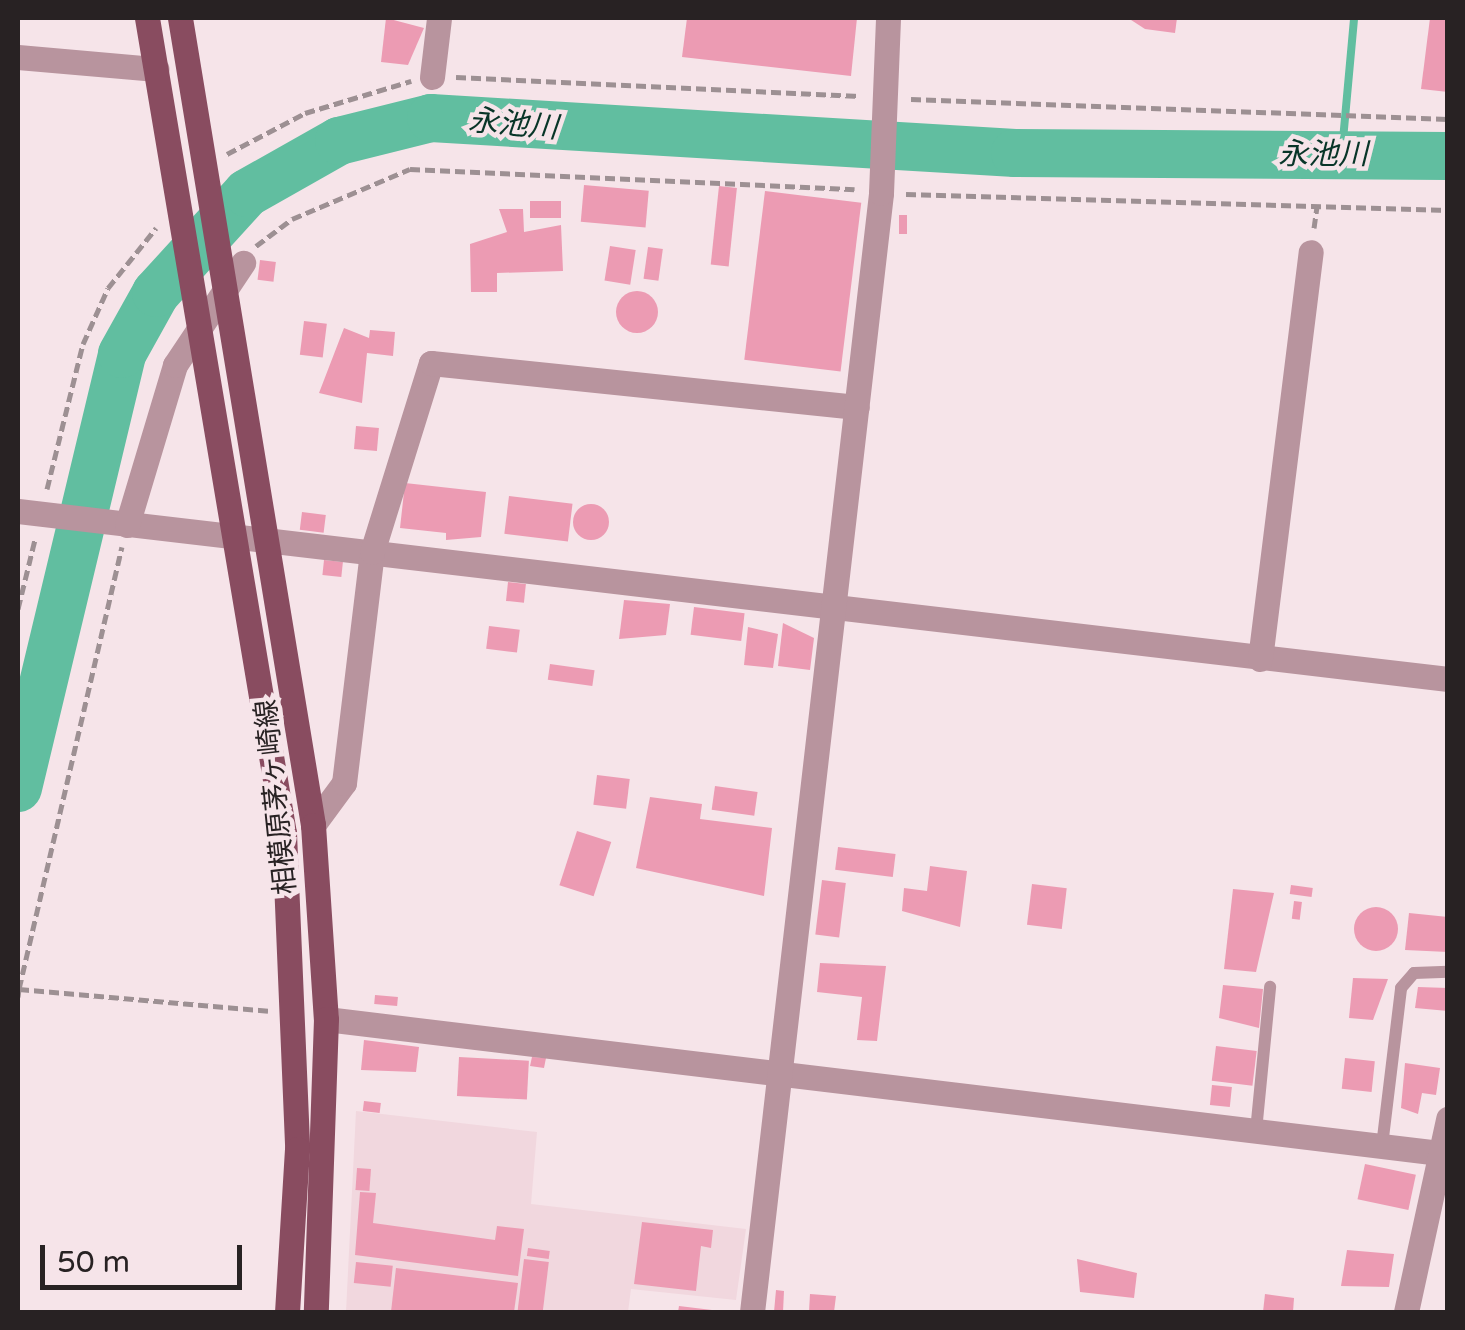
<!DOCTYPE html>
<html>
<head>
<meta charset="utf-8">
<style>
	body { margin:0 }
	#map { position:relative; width:1465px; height:1330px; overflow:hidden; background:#f6e4e9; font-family:"Varela Round","Noto Sans JP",sans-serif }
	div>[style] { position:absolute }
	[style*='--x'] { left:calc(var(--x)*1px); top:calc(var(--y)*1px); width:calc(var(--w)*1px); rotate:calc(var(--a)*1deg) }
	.built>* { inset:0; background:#f1d7de }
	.stream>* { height:8px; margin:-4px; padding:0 4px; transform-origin:4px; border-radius:4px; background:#61bea0 }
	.river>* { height:48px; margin:-24px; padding:0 24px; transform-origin:24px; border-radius:24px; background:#61bea0 }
	.building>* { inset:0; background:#ec9bb3; transform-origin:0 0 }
	.round { border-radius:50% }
	.path>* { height:5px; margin-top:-2.5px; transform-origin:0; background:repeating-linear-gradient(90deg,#9d9093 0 10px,transparent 0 15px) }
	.lane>* { height:12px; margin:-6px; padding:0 6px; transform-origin:6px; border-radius:6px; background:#b8949e }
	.street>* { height:25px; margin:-12.5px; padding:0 12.5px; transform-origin:12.5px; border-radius:12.5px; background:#b8949e }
	.primary>* { height:25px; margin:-12.5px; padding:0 12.5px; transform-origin:12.5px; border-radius:12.5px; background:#894c60 }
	span { translate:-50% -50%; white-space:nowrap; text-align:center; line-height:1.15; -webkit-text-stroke:9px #f6e4e9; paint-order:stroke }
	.street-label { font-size:28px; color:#282223 }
	.water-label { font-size:30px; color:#083528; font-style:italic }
	.frame { position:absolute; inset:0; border:20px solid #282223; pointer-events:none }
	.scale { position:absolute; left:40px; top:1245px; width:202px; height:45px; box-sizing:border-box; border:5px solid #282223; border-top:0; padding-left:12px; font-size:30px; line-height:35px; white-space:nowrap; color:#282223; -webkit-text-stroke:8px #f6e4e9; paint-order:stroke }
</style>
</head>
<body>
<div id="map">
	<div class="built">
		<i style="clip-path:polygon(356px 1111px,537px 1132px,531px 1204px,746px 1229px,736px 1300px,631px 1289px,628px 1312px,346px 1312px)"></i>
	</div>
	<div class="stream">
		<i style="--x:1342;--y:151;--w:134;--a:-84.8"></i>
	</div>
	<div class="river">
		<i style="--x:18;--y:788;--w:446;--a:-76.5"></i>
		<i style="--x:122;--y:354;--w:70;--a:-60.9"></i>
		<i style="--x:156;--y:293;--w:135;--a:-47.7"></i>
		<i style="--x:247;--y:193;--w:106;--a:-29.5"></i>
		<i style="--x:339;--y:141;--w:95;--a:-14"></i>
		<i style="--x:431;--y:118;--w:585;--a:3.43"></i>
		<i style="--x:1015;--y:153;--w:433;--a:0.4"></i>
	</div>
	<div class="building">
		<i style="clip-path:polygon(386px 18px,424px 28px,408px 65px,381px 62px)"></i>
		<i style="clip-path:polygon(687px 18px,857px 18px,851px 76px,682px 57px)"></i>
		<i style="clip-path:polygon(1128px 18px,1177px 18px,1175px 33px,1145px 29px)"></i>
		<i style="clip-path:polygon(1430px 18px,1448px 18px,1448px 92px,1421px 89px)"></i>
		<i style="left:584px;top:185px;width:65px;height:37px;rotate:5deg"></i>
		<i style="left:719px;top:186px;width:18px;height:79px;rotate:6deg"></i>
		<i style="left:765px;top:191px;width:97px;height:170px;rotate:7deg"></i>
		<i style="left:561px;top:201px;width:17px;height:31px;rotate:90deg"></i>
		<i style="clip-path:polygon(499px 209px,523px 209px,524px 232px,561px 225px,563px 271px,497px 273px,497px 292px,471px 292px,470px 244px,507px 232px)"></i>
		<i style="left:899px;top:215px;width:8px;height:19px"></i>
		<i style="left:610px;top:246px;width:26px;height:35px;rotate:9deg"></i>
		<i style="left:648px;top:247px;width:15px;height:32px;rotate:8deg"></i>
		<i style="left:260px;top:260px;width:16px;height:20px;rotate:7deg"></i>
		<i class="round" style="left:616px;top:291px;width:42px;height:42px"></i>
		<i style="left:304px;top:321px;width:23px;height:34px;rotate:7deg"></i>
		<i style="clip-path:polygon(344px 328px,369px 338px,370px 330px,395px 332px,393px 356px,367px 353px,362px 403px,319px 393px)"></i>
		<i style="left:356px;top:426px;width:23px;height:23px;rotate:5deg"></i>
		<i style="clip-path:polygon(405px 483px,486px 492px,481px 537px,446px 540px,446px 533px,400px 528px)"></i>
		<i style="left:509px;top:496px;width:64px;height:38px;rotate:7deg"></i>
		<i class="round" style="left:573px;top:504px;width:36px;height:36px"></i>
		<i style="left:302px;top:512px;width:24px;height:18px;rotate:7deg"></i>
		<i style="left:324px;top:560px;width:19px;height:15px;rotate:6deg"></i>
		<i style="left:508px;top:582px;width:18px;height:19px;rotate:6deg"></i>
		<i style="clip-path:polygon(624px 600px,670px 604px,666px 635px,619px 639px)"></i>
		<i style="left:694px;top:607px;width:51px;height:28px;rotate:7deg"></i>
		<i style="clip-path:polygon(783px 623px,814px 638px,810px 670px,778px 666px)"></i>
		<i style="left:489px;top:626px;width:31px;height:23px;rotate:7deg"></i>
		<i style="clip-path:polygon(748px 627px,778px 634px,773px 668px,744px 665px)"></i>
		<i style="left:550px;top:664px;width:45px;height:16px;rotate:8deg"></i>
		<i style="left:597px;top:775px;width:33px;height:30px;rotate:7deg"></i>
		<i style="left:715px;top:786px;width:43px;height:24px;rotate:8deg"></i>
		<i style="clip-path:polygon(650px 797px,702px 804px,700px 819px,772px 828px,764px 896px,636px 868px)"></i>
		<i style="left:577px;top:831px;width:36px;height:57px;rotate:18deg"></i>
		<i style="left:838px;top:847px;width:58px;height:23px;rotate:7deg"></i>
		<i style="clip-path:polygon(930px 866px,967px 871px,960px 927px,902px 911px,904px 888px,927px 891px)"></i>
		<i style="left:822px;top:880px;width:24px;height:55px;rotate:7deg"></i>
		<i style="left:1032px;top:884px;width:35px;height:41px;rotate:7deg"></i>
		<i style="left:1291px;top:885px;width:22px;height:9px;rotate:8deg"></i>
		<i style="clip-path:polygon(1233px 889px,1274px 893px,1256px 972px,1224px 969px)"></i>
		<i style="left:1294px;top:901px;width:8px;height:18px;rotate:7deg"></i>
		<i class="round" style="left:1354px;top:907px;width:44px;height:44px"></i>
		<i style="clip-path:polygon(1409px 913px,1448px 917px,1448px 952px,1405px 950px)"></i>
		<i style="clip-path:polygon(820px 963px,886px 966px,877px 1041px,857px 1040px,862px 997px,817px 992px)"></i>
		<i style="clip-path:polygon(1353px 978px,1388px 979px,1373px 1020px,1349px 1018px)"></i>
		<i style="clip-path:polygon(1223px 985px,1263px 989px,1259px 1028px,1219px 1018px)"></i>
		<i style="clip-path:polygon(1418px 987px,1448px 988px,1448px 1011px,1415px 1008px)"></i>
		<i style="left:375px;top:995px;width:23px;height:9px;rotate:5deg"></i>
		<i style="clip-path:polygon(364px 1040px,419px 1047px,416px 1072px,361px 1070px)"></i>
		<i style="left:1216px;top:1046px;width:41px;height:35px;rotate:7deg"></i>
		<i style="left:459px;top:1057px;width:70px;height:39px;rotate:3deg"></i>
		<i style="clip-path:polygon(532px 1057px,546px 1058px,544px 1068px,530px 1066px)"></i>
		<i style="left:1345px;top:1058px;width:30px;height:31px;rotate:6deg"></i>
		<i style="clip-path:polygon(1405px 1063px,1440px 1068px,1436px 1095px,1422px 1093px,1418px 1114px,1401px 1108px)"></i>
		<i style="left:1212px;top:1085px;width:20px;height:20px;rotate:6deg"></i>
		<i style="left:364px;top:1101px;width:17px;height:10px;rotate:7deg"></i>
		<i style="left:1365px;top:1164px;width:52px;height:36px;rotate:12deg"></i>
		<i style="left:357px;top:1168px;width:14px;height:22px;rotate:4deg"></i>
		<i style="clip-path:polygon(360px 1192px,376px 1193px,373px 1223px,495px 1240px,497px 1226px,524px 1229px,518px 1276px,355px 1255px)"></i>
		<i style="clip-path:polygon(642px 1222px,713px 1230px,711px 1248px,701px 1246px,696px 1291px,634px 1284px)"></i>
		<i style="left:528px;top:1248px;width:22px;height:8px;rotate:8deg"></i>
		<i style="clip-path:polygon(1347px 1250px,1394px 1254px,1389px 1287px,1341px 1286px)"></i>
		<i style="left:524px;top:1259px;width:25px;height:53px;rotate:7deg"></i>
		<i style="clip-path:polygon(1077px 1259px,1137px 1273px,1134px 1298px,1080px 1292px)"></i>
		<i style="left:356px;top:1262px;width:37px;height:21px;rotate:6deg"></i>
		<i style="clip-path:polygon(396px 1268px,518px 1283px,514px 1312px,391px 1312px)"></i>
		<i style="clip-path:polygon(776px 1290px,784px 1291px,783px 1312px,774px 1312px)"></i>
		<i style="clip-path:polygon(810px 1294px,836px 1296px,834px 1312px,809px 1312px)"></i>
		<i style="clip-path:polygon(1265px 1294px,1294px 1298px,1293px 1312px,1263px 1312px)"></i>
		<i style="clip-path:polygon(679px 1306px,712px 1310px,712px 1312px,678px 1312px)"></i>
	</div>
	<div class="path">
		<i style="--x:456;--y:77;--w:404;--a:2.7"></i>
		<i style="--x:911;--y:99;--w:537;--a:2.13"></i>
		<i style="--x:227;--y:154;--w:88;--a:-27.7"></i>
		<i style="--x:305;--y:113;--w:111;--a:-16.8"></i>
		<i style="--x:906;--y:194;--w:542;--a:1.69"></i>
		<i style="--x:1314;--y:228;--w:22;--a:-82"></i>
		<i style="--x:256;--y:246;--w:45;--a:-36.9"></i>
		<i style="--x:292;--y:219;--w:128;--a:-23"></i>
		<i style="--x:410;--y:169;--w:445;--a:2.6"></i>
		<i style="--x:47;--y:489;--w:149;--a:-76.1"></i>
		<i style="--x:83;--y:344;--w:61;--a:-65.9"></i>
		<i style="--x:108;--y:288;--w:77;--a:-51.3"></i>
		<i style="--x:18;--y:609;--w:72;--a:-76.3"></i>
		<i style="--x:19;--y:989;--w:454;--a:-76.9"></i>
		<i style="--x:18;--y:997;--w:8;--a:-83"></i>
		<i style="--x:19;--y:989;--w:250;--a:5"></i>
	</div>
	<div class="lane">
		<i style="--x:1256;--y:1131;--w:145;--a:-84.4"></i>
		<i style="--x:1382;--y:1146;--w:159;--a:-83.1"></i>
		<i style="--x:1401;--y:988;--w:20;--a:-49"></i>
		<i style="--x:1414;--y:973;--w:34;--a:-2"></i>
	</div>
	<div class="street">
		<i style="--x:18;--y:57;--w:139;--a:5"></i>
		<i style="--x:432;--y:77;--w:59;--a:-83.2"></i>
		<i style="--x:18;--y:511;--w:1440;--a:6.7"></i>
		<i style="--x:127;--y:525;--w:167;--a:-73.3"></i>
		<i style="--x:175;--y:365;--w:123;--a:-56.3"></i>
		<i style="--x:1260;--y:659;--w:410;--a:-82.9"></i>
		<i style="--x:313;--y:825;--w:52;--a:-53.6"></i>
		<i style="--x:344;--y:783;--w:233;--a:-83.1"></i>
		<i style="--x:372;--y:552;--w:198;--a:-72.7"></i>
		<i style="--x:431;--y:363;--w:428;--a:5.9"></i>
		<i style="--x:326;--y:1019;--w:1130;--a:6.86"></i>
		<i style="--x:752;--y:1312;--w:1126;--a:-83.42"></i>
		<i style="--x:881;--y:193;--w:175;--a:-87.7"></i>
		<i style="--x:1406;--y:1312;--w:198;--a:-77.7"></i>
	</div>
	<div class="primary">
		<i style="--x:147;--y:18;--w:826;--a:80.46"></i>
		<i style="--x:284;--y:833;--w:316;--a:87.6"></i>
		<i style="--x:297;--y:1149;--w:163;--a:93.5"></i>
		<i style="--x:180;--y:18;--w:818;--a:80.64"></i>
		<i style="--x:313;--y:825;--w:194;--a:86.2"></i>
		<i style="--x:326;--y:1019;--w:293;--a:92"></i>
	</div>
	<div class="street-label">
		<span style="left:276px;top:797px;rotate:-96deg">相模原茅ヶ崎線</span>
	</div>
	<div class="water-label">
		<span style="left:513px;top:125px;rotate:5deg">永池川</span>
		<span style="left:1323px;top:155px">永池川</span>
	</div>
	<div class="frame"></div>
	<div class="scale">50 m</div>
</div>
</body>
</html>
